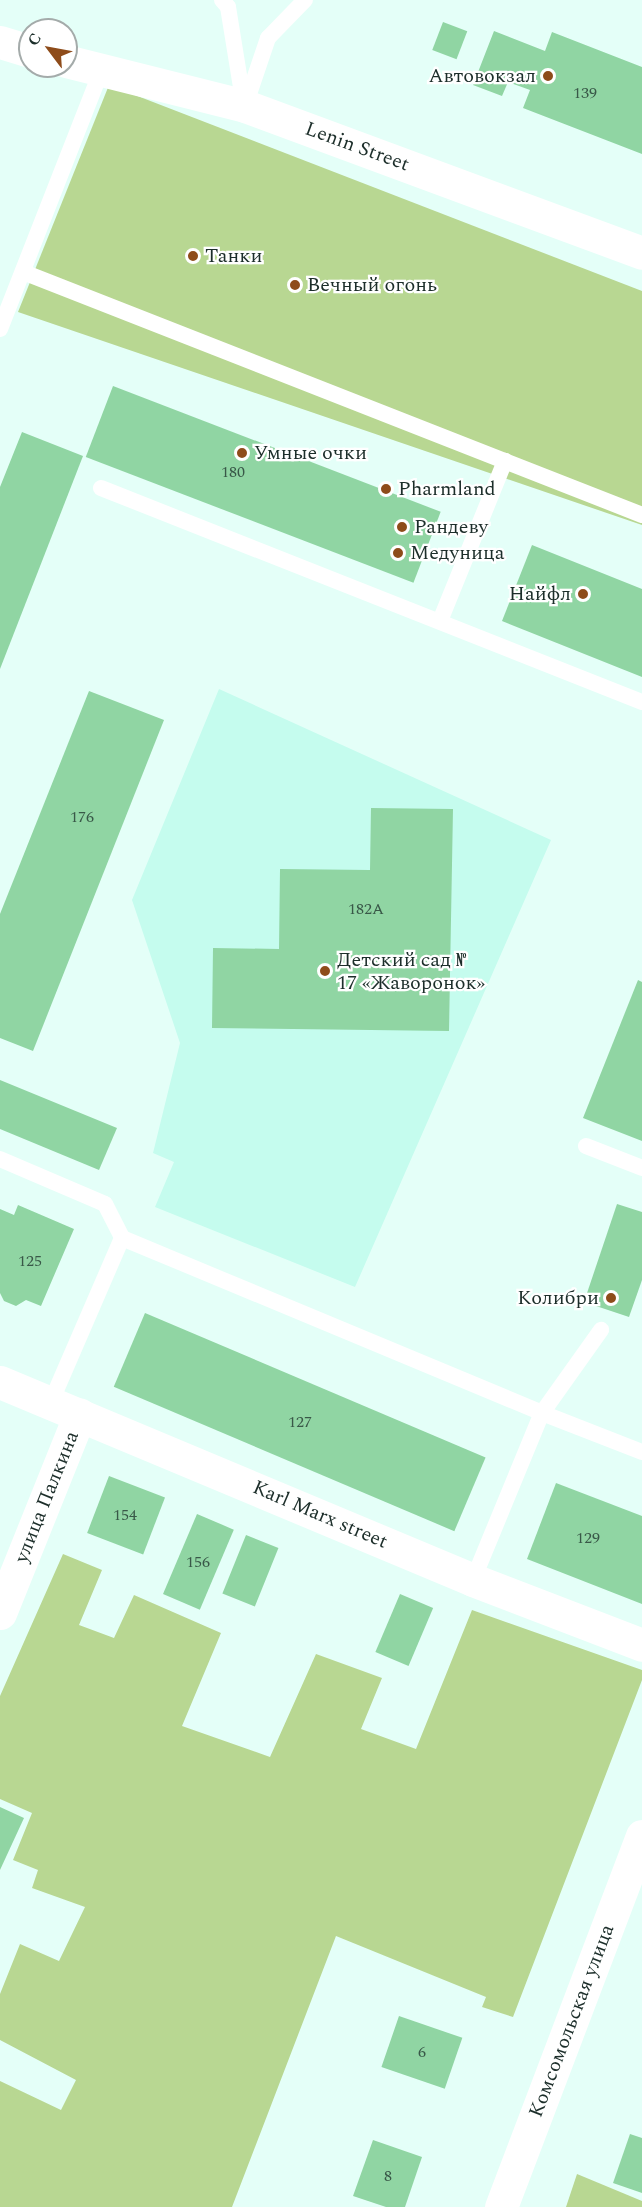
<!DOCTYPE html>
<html>
<head>
<meta charset="utf-8">
<style>
	body { margin:0 }
	#map { position:relative; width:642px; height:2207px; overflow:hidden; background:#e4fff8; font-family:Spectral,serif }
	div>[style] { position:absolute }
	[style*='--x'] { left:calc(var(--x)*1px); top:calc(var(--y)*1px); width:calc(var(--w)*1px); rotate:calc(var(--a)*1deg) }
	.built>* { inset:0; background:#c5fcee }
	.green>* { inset:0; background:#b8d792 }
	.building>* { inset:0; background:#90d5a3; transform-origin:0 0 }
	.service>* { height:16px; margin:-8px; padding:0 8px; transform-origin:8px; border-radius:8px; background:#fff }
	.minor>* { height:33px; margin:-16.5px; padding:0 16.5px; transform-origin:16.5px; border-radius:16.5px; background:#fff }
	.tertiary>* { height:33px; margin:-16.5px; padding:0 16.5px; transform-origin:16.5px; border-radius:16.5px; background:#fff }
	.secondary>* { height:33px; margin:-16.5px; padding:0 16.5px; transform-origin:16.5px; border-radius:16.5px; background:#fff }
	.dots>* { width:16px; height:16px; translate:-50% -50%; box-sizing:border-box; border:3px solid #fff; border-radius:50% }
	span { translate:-50% -50%; white-space:nowrap; text-align:center; line-height:1.15; -webkit-text-stroke:4.5px #fff; paint-order:stroke }
	.number-label { font-size:16px; color:#395848 }
	.number-label span { -webkit-text-stroke-width:0 }
	.poi-label { font-size:20px; color:#1c2e2a }
	.right { translate:-100% -50%; text-align:right }
	.left { translate:0 -50%; text-align:left }
	.street-label { font-size:20px; color:#1c2e2a }
	.north { position:absolute; left:18px; top:18px; width:60px; height:60px; box-sizing:border-box; background:#fff; border:2px solid #a4abaa; border-radius:50%; rotate:302deg; font-size:16px; font-weight:700; line-height:24px; text-align:center; color:#1c2e2a }
	.north::after { content:''; display:block; margin:auto; width:21px; height:27px; background:#8e4c1a; clip-path:polygon(50% 0,100% 100%,50% 72%,0 100%) }
</style>
</head>
<body>
<div id="map">
	<div class="built">
		<i style="clip-path:polygon(219px 689px,551px 840px,355px 1287px,155px 1207px,174px 1162px,153px 1153px,180px 1043px,132px 900px)"></i>
	</div>
	<div class="green">
		<i style="clip-path:polygon(109px 85px,642px 291px,642px 525px,18px 312px)"></i>
		<i style="clip-path:polygon(63px 1554px,102px 1570px,79px 1625px,114px 1638px,134px 1595px,221px 1633px,182px 1726px,270px 1757px,316px 1654px,382px 1678px,361px 1729px,416px 1749px,472px 1610px,642px 1670px,642px 1680px,513px 2017px,482px 2007px,486px 1997px,336px 1936px,232px 2207px,0 2207px,0 2081px,61px 2110px,76px 2080px,0 2040px,0 1994px,20px 1944px,59px 1961px,85px 1907px,32px 1888px,38px 1870px,13px 1860px,32px 1813px,0 1799px,0 1696px)"></i>
		<i style="clip-path:polygon(577px 2174px,642px 2201px,642px 2207px,566px 2207px)"></i>
	</div>
	<div class="building">
		<i style="left:443px;top:22px;width:26px;height:30px;rotate:21deg"></i>
		<i style="clip-path:polygon(494px 31px,545px 51px,552px 32px,642px 67px,642px 154px,523px 108px,530px 90px,508px 82px,502px 96px,473px 85px)"></i>
		<i style="left:113px;top:386px;width:351px;height:76px;rotate:21deg"></i>
		<i style="clip-path:polygon(22px 432px,83px 456px,0 669px,0 487px)"></i>
		<i style="clip-path:polygon(532px 545px,642px 589px,642px 677px,502px 621px)"></i>
		<i style="clip-path:polygon(89px 691px,164px 720px,33px 1051px,0 1038px,0 914px)"></i>
		<i style="clip-path:polygon(371px 808px,453px 809px,449px 1031px,212px 1028px,213px 948px,279px 949px,280px 869px,370px 870px)"></i>
		<i style="clip-path:polygon(638px 980px,642px 982px,642px 1141px,583px 1118px)"></i>
		<i style="clip-path:polygon(0 1080px,117px 1128px,99px 1170px,0 1129px)"></i>
		<i style="clip-path:polygon(617px 1204px,642px 1212px,642px 1280px,629px 1317px,584px 1302px)"></i>
		<i style="clip-path:polygon(18px 1205px,74px 1229px,41px 1306px,26px 1300px,16px 1306px,4px 1301px,0 1293px,0 1209px,14px 1215px)"></i>
		<i style="left:145px;top:1313px;width:370px;height:80px;rotate:23deg"></i>
		<i style="left:109px;top:1476px;width:60px;height:61px;rotate:21deg"></i>
		<i style="clip-path:polygon(556px 1483px,642px 1516px,642px 1604px,527px 1559px)"></i>
		<i style="left:197px;top:1514px;width:40px;height:87px;rotate:23deg"></i>
		<i style="left:246px;top:1535px;width:35px;height:63px;rotate:22deg"></i>
		<i style="left:400px;top:1594px;width:36px;height:63px;rotate:23deg"></i>
		<i style="clip-path:polygon(0 1807px,24px 1818px,0 1870px)"></i>
		<i style="left:399px;top:2016px;width:67px;height:54px;rotate:19deg"></i>
		<i style="clip-path:polygon(630px 2134px,642px 2138px,642px 2193px,613px 2183px)"></i>
		<i style="clip-path:polygon(373px 2140px,422px 2157px,405px 2207px,386px 2207px,353px 2196px)"></i>
	</div>
	<div class="service">
		<i style="--x:222;--y:0;--w:9;--a:49"></i>
		<i style="--x:228;--y:7;--w:100;--a:80.8"></i>
		<i style="--x:245;--y:106;--w:72;--a:-71.3"></i>
		<i style="--x:268;--y:38;--w:53;--a:-45.8"></i>
		<i style="--x:23;--y:272;--w:665;--a:21.43"></i>
		<i style="--x:0;--y:329;--w:277;--a:-68.6"></i>
		<i style="--x:101;--y:488;--w:582;--a:21.58"></i>
		<i style="--x:440;--y:621;--w:173;--a:-67.9"></i>
		<i style="--x:586;--y:1146;--w:60;--a:21.4"></i>
		<i style="--x:0;--y:1159;--w:114;--a:23.2"></i>
		<i style="--x:105;--y:1204;--w:38;--a:63"></i>
		<i style="--x:51;--y:1402;--w:179;--a:-66.6"></i>
		<i style="--x:122;--y:1238;--w:455;--a:22.6"></i>
		<i style="--x:542;--y:1413;--w:102;--a:-54.6"></i>
		<i style="--x:473;--y:1580;--w:181;--a:-67.6"></i>
		<i style="--x:542;--y:1413;--w:107;--a:21.3"></i>
	</div>
	<div class="minor">
		<i style="--x:0;--y:1613;--w:214;--a:-68.1"></i>
		<i style="--x:501;--y:2207;--w:397;--a:-69.2"></i>
	</div>
	<div class="tertiary">
		<i style="--x:0;--y:1382;--w:513;--a:22.71"></i>
		<i style="--x:473;--y:1580;--w:181;--a:21"></i>
	</div>
	<div class="secondary">
		<i style="--x:0;--y:42;--w:31;--a:17"></i>
		<i style="--x:66;--y:61;--w:185;--a:14.1"></i>
		<i style="--x:245;--y:106;--w:423;--a:20.3"></i>
	</div>
	<div class="dots">
		<i style="left:548px;top:76px;background:#8e4c1a"></i>
		<i style="left:193px;top:256px;background:#8e4c1a"></i>
		<i style="left:295px;top:285px;background:#8e4c1a"></i>
		<i style="left:242px;top:453px;background:#8e4c1a"></i>
		<i style="left:386px;top:489px;background:#8e4c1a"></i>
		<i style="left:402px;top:527px;background:#8e4c1a"></i>
		<i style="left:398px;top:553px;background:#8e4c1a"></i>
		<i style="left:583px;top:594px;background:#8e4c1a"></i>
		<i style="left:325px;top:971px;background:#8e4c1a"></i>
		<i style="left:611px;top:1298px;background:#8e4c1a"></i>
	</div>
	<div class="number-label">
		<span style="left:585px;top:93px">139</span>
		<span style="left:233px;top:472px">180</span>
		<span style="left:82px;top:817px">176</span>
		<span style="left:366px;top:909px">182А</span>
		<span style="left:30px;top:1261px">125</span>
		<span style="left:300px;top:1422px">127</span>
		<span style="left:125px;top:1515px">154</span>
		<span style="left:588px;top:1538px">129</span>
		<span style="left:198px;top:1562px">156</span>
		<span style="left:422px;top:2052px">6</span>
		<span style="left:388px;top:2176px">8</span>
	</div>
	<div class="poi-label">
		<span class="right" style="left:536px;top:76px">Автовокзал</span>
		<span class="left" style="left:205px;top:256px">Танки</span>
		<span class="left" style="left:307px;top:285px">Вечный огонь</span>
		<span class="left" style="left:254px;top:453px">Умные очки</span>
		<span class="left" style="left:398px;top:489px">Pharmland</span>
		<span class="left" style="left:414px;top:527px">Рандеву</span>
		<span class="left" style="left:410px;top:553px">Медуница</span>
		<span class="right" style="left:571px;top:594px">Найфл</span>
		<span class="left" style="left:337px;top:972px">Детский сад №<br>17 «Жаворонок»</span>
		<span class="right" style="left:599px;top:1298px">Колибри</span>
	</div>
	<div class="street-label">
		<span style="left:357px;top:147px;rotate:20deg">Lenin Street</span>
		<span style="left:47px;top:1497px;rotate:-68deg">улица Палкина</span>
		<span style="left:320px;top:1515px;rotate:23deg">Karl Marx street</span>
		<span style="left:572px;top:2021px;rotate:-69deg">Комсомольская улица</span>
	</div>
	<div class="north">С</div>
</div>
</body>
</html>
